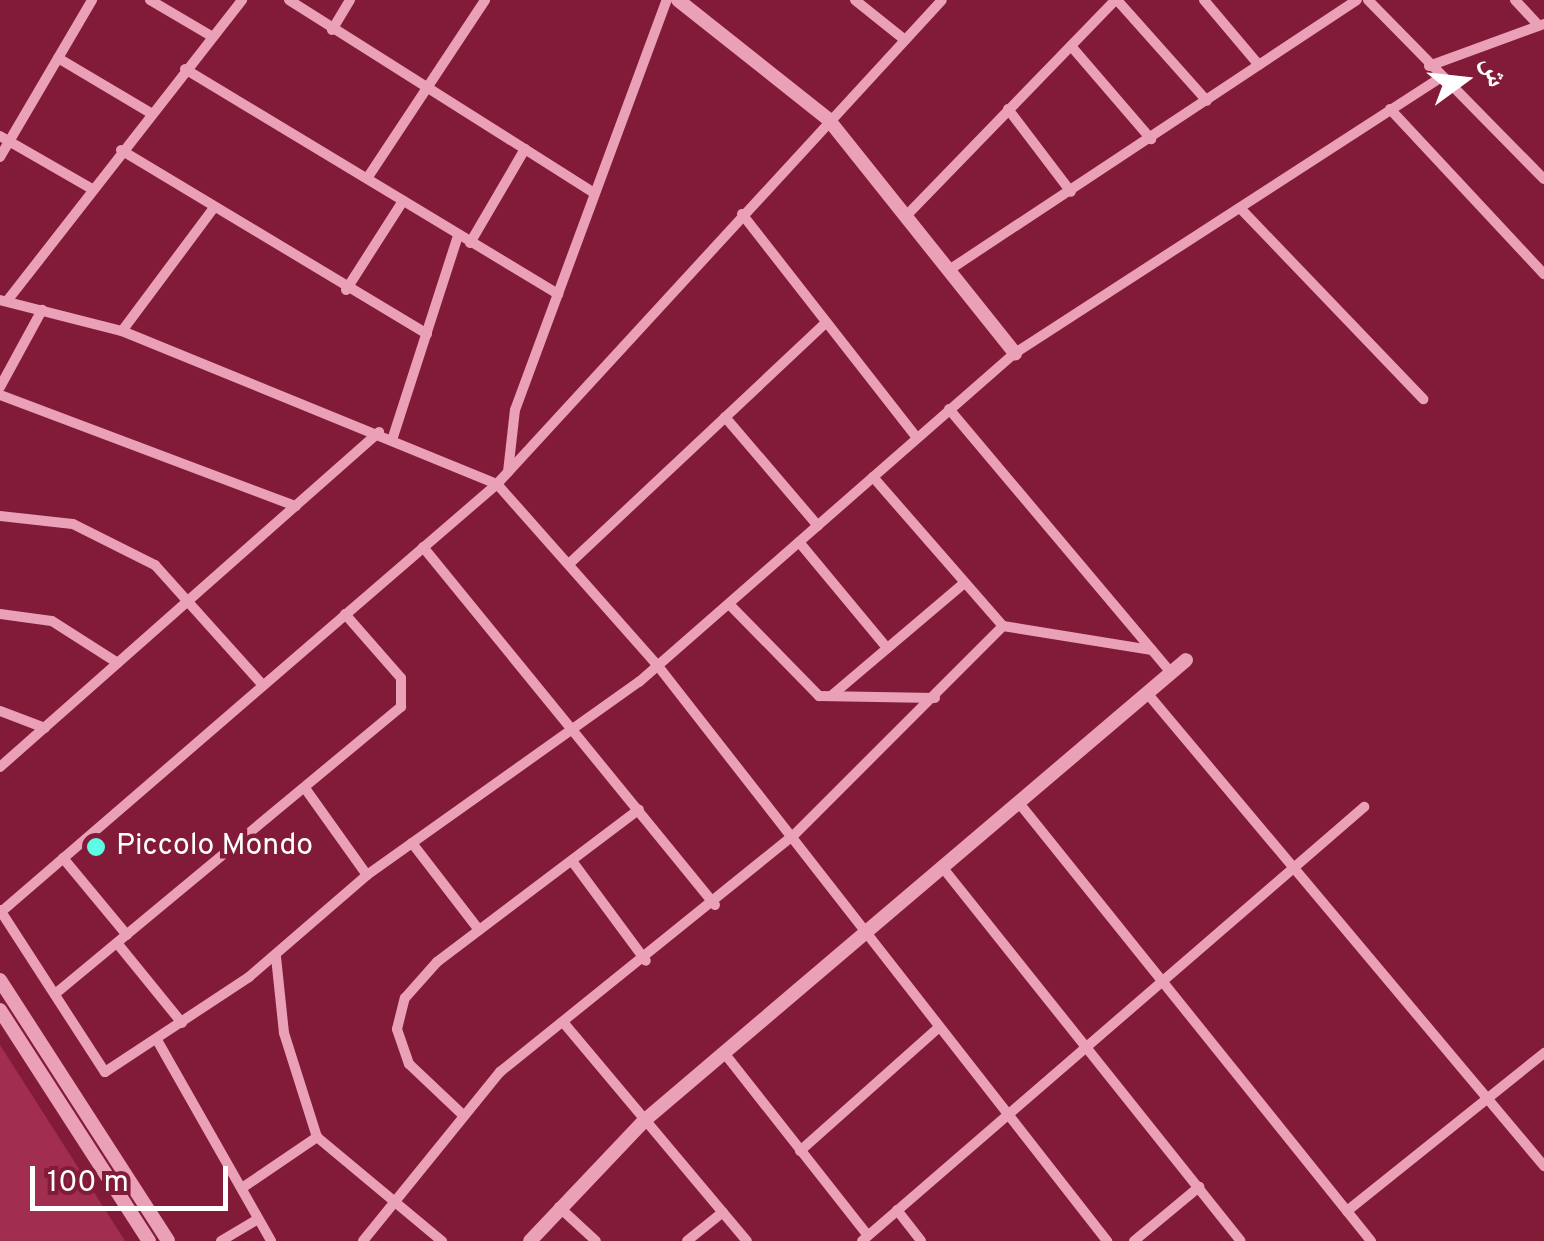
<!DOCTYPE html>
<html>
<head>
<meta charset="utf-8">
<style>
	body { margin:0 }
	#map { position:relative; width:1544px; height:1241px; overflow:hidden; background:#821b38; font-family:Overpass,"Noto Naskh Arabic",sans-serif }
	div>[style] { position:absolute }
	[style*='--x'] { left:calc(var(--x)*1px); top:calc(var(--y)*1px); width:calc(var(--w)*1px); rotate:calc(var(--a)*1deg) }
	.green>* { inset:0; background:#a12e4f }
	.minor>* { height:10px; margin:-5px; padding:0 5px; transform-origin:5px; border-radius:5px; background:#eaa0b6 }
	.tertiary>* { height:14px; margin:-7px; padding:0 7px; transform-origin:7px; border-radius:7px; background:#eaa0b6 }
	.dots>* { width:28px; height:28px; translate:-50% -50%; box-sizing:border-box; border:5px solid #821b38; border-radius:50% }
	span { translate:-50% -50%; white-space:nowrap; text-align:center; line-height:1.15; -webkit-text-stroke:9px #821b38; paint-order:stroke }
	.poi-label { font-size:30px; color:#fff }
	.left { translate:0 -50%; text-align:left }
	.north { position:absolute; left:1414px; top:30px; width:100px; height:100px; -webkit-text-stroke:8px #821b38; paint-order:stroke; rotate:75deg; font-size:28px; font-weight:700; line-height:40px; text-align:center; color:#fff }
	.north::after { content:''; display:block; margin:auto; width:35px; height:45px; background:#fff; clip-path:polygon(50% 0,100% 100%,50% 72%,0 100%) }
	.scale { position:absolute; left:30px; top:1166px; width:198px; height:45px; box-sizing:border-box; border:5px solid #fff; border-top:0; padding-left:12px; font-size:30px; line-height:35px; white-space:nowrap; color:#fff; -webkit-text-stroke:8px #821b38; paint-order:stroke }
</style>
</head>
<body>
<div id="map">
	<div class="green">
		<i style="clip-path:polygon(0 1045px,125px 1241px,0 1241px)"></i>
	</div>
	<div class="minor">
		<i style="--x:150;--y:0;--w:71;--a:30.5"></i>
		<i style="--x:289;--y:0;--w:361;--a:32.3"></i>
		<i style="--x:855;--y:0;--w:64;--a:38.7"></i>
		<i style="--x:1117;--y:0;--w:135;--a:48.3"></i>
		<i style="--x:1204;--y:0;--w:85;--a:49.8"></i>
		<i style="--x:1368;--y:0;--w:251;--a:45.5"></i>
		<i style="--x:1515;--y:0;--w:35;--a:47"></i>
		<i style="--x:332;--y:30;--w:35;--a:-59"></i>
		<i style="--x:1071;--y:46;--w:123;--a:49.3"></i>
		<i style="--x:58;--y:58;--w:106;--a:30.7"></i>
		<i style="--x:1429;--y:66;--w:122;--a:-20.1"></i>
		<i style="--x:185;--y:69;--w:436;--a:31.1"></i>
		<i style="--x:1008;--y:109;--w:104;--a:52.8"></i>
		<i style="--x:1390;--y:109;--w:226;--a:47"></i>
		<i style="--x:0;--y:136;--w:106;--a:29.9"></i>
		<i style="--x:121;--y:150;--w:357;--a:31"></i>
		<i style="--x:0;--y:157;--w:182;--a:-59.6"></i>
		<i style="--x:368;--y:177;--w:212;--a:-56.5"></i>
		<i style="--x:1240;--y:208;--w:265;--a:46.2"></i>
		<i style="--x:742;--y:214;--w:284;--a:52"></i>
		<i style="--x:907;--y:215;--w:299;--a:-45.9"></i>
		<i style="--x:470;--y:243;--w:109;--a:-59.7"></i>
		<i style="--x:949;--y:270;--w:489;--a:-33.5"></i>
		<i style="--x:346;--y:290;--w:106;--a:-57.4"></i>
		<i style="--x:0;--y:300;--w:126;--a:14.3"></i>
		<i style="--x:122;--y:331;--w:405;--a:22.2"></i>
		<i style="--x:497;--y:484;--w:243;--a:48.5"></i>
		<i style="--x:658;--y:666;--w:730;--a:52.01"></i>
		<i style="--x:7;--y:301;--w:382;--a:-52"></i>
		<i style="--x:122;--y:331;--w:152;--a:-53.3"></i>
		<i style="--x:0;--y:387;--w:88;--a:-61.4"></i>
		<i style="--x:0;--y:395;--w:316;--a:20.6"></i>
		<i style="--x:949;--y:409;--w:345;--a:49.9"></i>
		<i style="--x:725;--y:417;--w:143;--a:49.5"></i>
		<i style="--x:393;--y:437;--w:211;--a:-72.1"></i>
		<i style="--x:508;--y:472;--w:62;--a:-83.6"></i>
		<i style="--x:515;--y:410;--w:437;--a:-69.7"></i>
		<i style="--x:873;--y:477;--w:198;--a:48.9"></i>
		<i style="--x:1003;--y:626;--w:151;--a:9.2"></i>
		<i style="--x:0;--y:516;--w:73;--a:6.3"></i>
		<i style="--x:73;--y:524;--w:92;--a:26.6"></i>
		<i style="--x:155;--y:565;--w:159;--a:48.1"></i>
		<i style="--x:799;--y:542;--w:138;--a:50.3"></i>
		<i style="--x:423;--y:547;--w:462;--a:50.8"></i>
		<i style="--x:570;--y:563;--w:351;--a:-43.2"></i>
		<i style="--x:729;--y:604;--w:129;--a:45.6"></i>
		<i style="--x:819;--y:696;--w:116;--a:1"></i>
		<i style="--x:0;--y:614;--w:52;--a:7.7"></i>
		<i style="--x:52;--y:621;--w:78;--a:32.5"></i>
		<i style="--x:1147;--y:693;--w:618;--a:49.99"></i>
		<i style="--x:831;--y:696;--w:173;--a:-40.3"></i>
		<i style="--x:0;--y:711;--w:48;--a:20.7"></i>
		<i style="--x:0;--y:767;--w:506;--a:-41.47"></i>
		<i style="--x:307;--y:791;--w:103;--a:54.5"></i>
		<i style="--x:1019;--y:803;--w:562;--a:51.21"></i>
		<i style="--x:412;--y:843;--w:110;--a:52.4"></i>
		<i style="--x:63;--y:858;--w:100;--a:50.3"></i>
		<i style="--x:572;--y:861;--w:124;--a:53.5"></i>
		<i style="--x:943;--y:868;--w:477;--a:51.4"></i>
		<i style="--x:0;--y:910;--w:193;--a:57.1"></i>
		<i style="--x:105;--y:1072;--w:173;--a:-33.4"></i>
		<i style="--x:249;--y:977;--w:156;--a:-40.8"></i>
		<i style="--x:367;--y:875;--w:334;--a:-35.4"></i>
		<i style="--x:639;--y:682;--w:500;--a:-41.2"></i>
		<i style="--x:1015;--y:353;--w:506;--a:-32.91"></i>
		<i style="--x:1;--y:912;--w:655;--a:-40.79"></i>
		<i style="--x:497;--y:484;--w:657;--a:-47.4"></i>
		<i style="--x:117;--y:943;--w:103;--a:50.9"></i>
		<i style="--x:276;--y:957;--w:76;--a:84"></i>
		<i style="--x:284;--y:1033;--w:109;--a:72.4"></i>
		<i style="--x:317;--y:1137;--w:163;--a:39.8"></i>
		<i style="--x:55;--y:994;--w:450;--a:-39.7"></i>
		<i style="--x:401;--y:707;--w:29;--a:-90"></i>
		<i style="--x:401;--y:678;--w:85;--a:-131.2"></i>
		<i style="--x:563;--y:1022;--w:286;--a:50"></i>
		<i style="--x:157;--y:1040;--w:231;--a:60.4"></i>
		<i style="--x:725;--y:1054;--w:231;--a:51.8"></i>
		<i style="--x:463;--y:1115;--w:74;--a:-136.6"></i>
		<i style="--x:409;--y:1064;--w:37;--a:-109"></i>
		<i style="--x:397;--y:1029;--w:32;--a:-76"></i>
		<i style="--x:405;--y:998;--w:48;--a:-48.4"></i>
		<i style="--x:437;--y:962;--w:253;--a:-37.1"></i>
		<i style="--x:800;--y:1151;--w:185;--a:-41.7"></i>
		<i style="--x:242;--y:1188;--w:91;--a:-34.2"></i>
		<i style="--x:559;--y:1207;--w:50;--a:42.6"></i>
		<i style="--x:897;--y:1210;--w:39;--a:52"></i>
		<i style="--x:1347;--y:1211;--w:253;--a:-38.7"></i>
		<i style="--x:221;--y:1241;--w:43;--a:-30.7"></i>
		<i style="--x:363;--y:1241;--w:218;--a:-51"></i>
		<i style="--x:500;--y:1072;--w:376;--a:-38.9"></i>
		<i style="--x:793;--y:836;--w:297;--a:-45"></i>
		<i style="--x:687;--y:1241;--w:46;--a:-38.9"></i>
		<i style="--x:862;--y:1241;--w:664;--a:-40.84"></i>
		<i style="--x:1134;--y:1241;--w:85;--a:-39.7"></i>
	</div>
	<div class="tertiary">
		<i style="--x:678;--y:0;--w:191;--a:38.4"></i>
		<i style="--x:828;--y:119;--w:300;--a:51.4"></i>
		<i style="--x:0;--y:980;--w:310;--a:57.2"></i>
		<i style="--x:0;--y:1010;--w:275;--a:57.2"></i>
		<i style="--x:530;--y:1241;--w:167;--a:-46.5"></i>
		<i style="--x:645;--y:1120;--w:710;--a:-40.37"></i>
	</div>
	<div class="dots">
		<i style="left:96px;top:847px;background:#5dfbe6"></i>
	</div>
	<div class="poi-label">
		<span class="left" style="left:116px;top:847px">Piccolo Mondo</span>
	</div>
	<div class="north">ش</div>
	<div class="scale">100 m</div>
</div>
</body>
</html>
